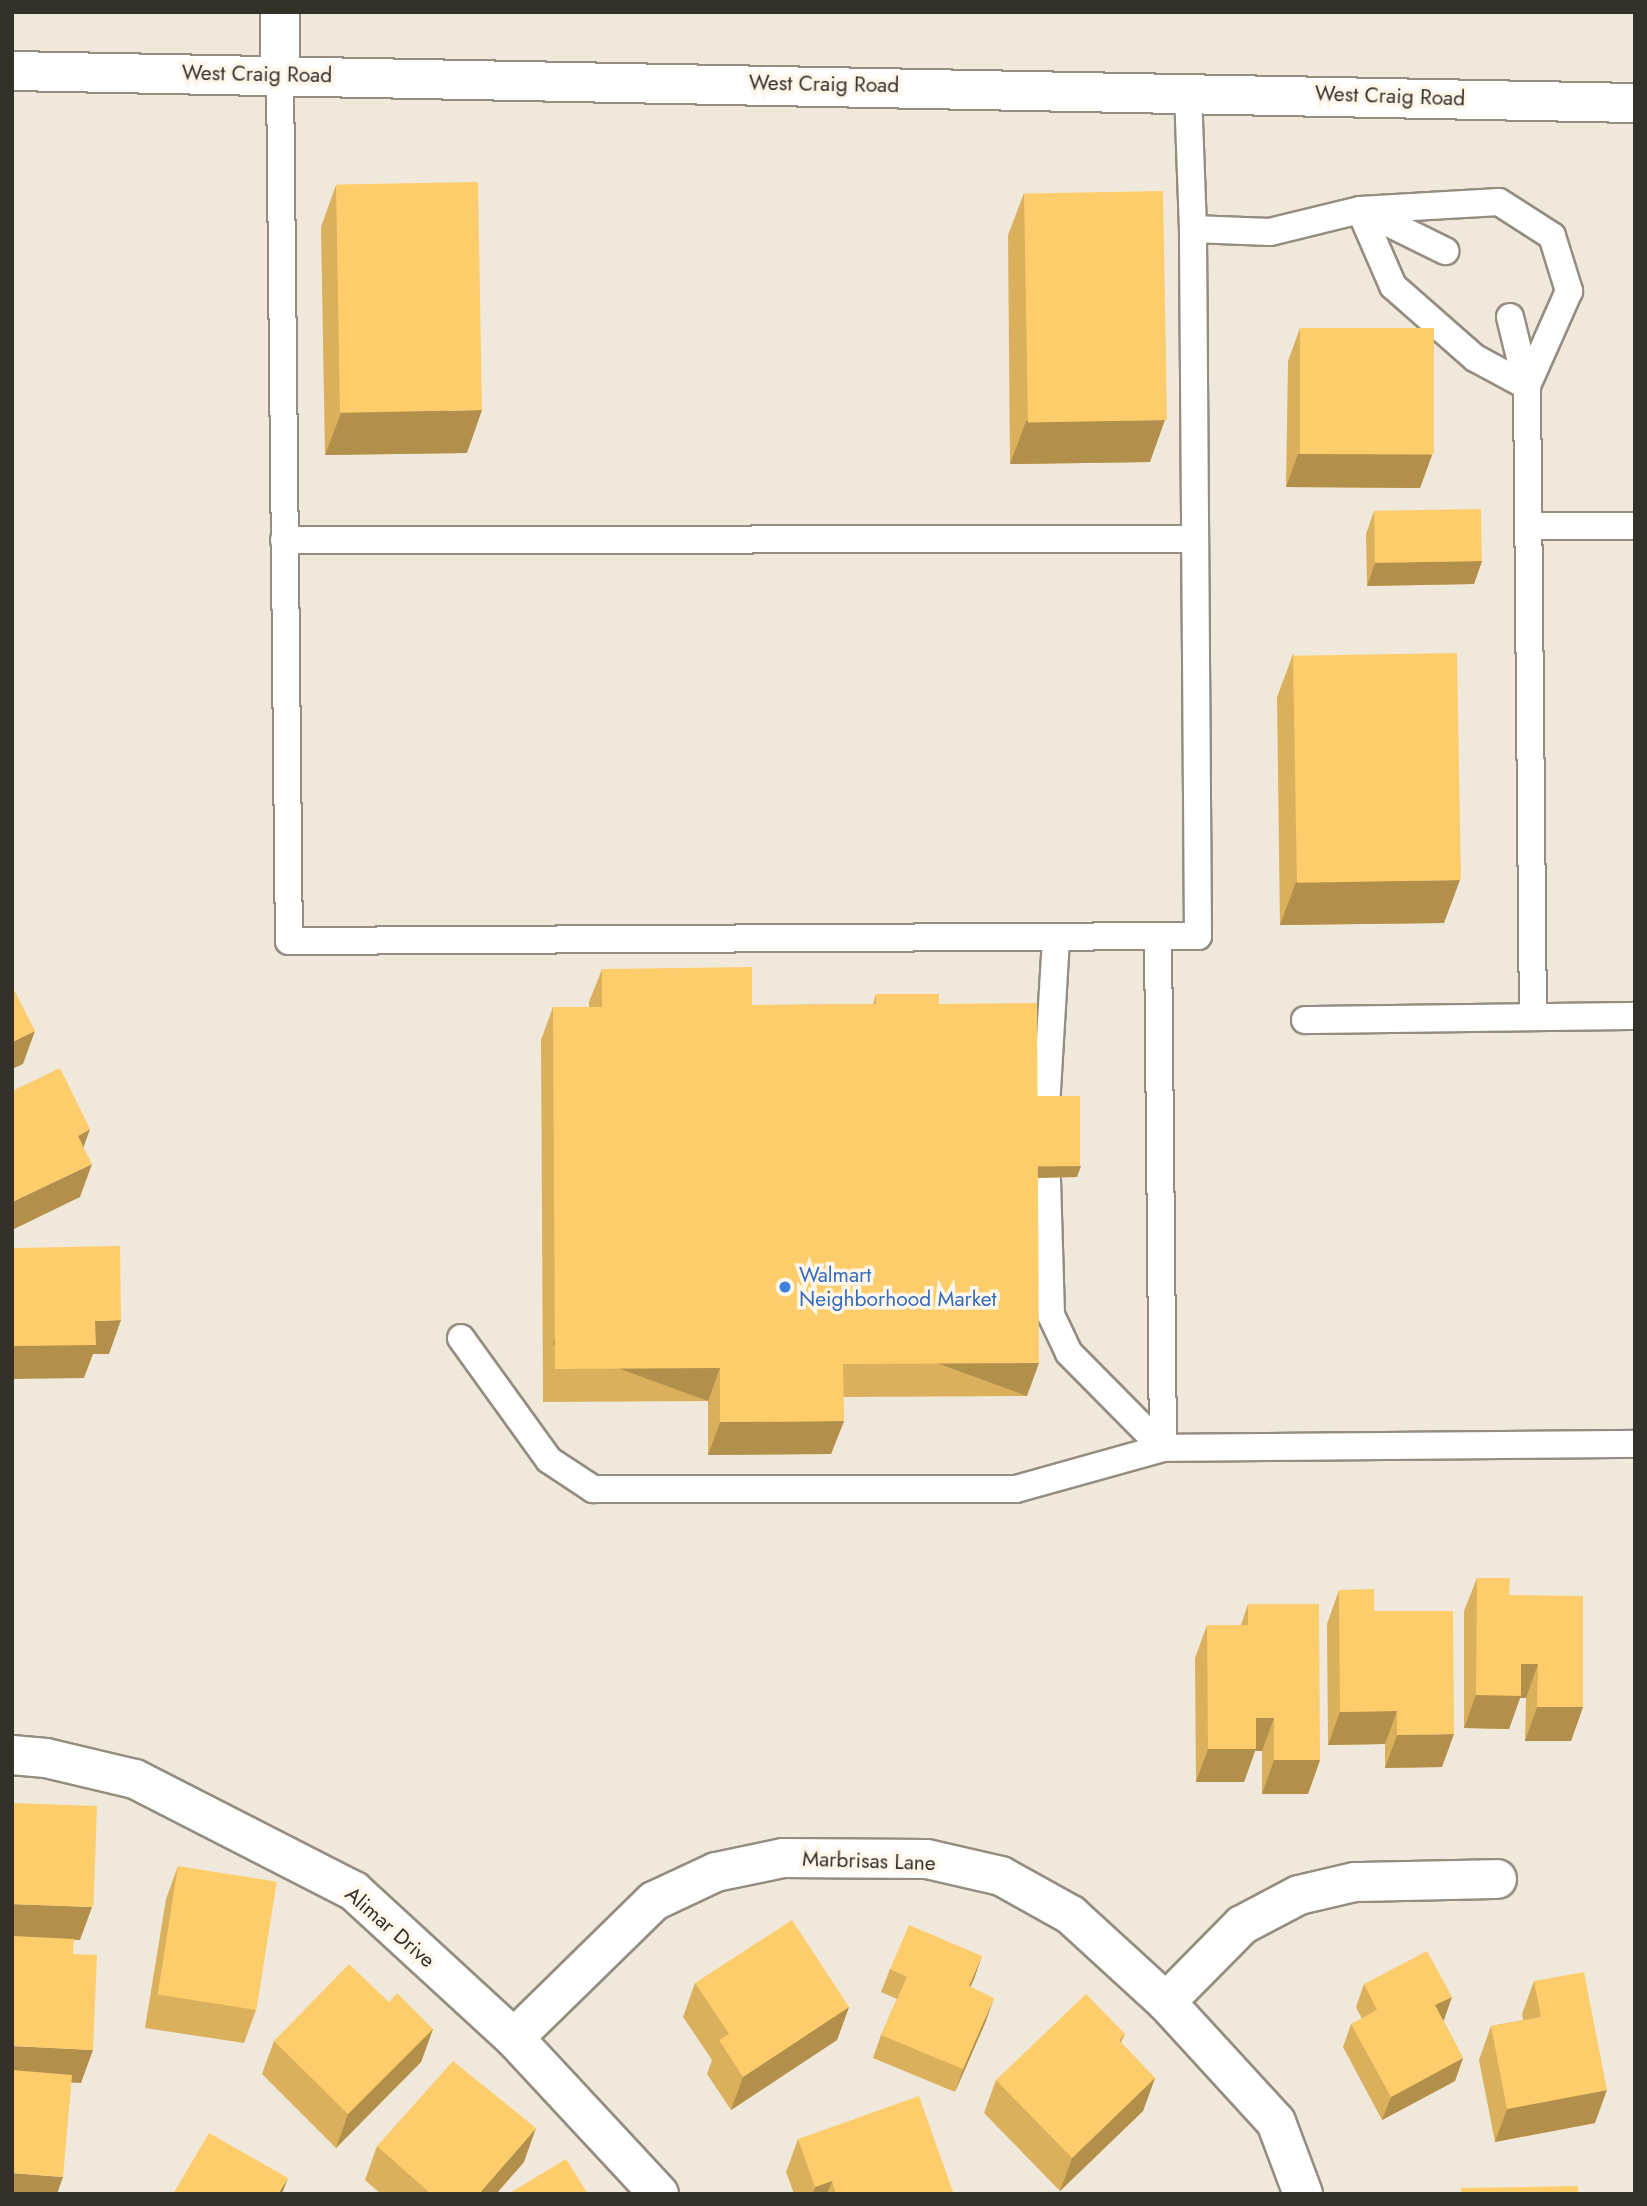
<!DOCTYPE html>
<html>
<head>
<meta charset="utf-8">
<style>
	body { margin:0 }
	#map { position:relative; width:1647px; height:2206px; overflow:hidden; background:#f0e9db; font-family:Jost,sans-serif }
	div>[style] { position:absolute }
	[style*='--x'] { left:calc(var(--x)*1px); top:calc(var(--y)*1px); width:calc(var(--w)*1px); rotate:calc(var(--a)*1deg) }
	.roads { filter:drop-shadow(2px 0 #948d80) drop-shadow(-2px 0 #948d80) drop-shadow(0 2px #948d80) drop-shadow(0 -2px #948d80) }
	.service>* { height:26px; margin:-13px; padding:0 13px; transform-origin:13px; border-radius:13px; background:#fff }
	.minor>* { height:38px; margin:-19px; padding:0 19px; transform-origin:19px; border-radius:19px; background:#fff }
	.primary>* { height:38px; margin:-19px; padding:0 19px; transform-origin:19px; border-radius:19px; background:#fff }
	.wall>* { inset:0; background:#dab05c }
	.shaded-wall>* { inset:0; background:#b2904b; transform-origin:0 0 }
	.building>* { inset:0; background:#fecd6b; transform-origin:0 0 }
	.dots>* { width:19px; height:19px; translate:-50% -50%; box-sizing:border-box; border:4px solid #fef6e8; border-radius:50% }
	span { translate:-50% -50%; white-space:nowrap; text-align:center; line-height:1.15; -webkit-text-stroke:7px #fef6e8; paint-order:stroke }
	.street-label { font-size:21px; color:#34312b }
	.shop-label { font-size:21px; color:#366cbe }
	.left { translate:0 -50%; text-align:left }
	.frame { position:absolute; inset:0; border:14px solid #34312b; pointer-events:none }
</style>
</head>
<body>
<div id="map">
	<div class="roads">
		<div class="service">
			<i style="--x:280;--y:74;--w:867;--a:89.41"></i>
			<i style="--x:289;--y:941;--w:909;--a:-0.32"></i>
			<i style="--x:1198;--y:936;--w:707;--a:-90.41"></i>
			<i style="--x:1193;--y:229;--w:138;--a:-92.1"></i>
			<i style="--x:1360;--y:210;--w:83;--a:66.5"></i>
			<i style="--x:1393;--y:286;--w:109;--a:41.3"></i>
			<i style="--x:1475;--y:358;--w:59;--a:28.3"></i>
			<i style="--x:1362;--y:210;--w:93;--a:26.3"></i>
			<i style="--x:1193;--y:229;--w:77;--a:2.2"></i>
			<i style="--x:1270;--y:232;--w:93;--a:-13.7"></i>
			<i style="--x:1360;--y:210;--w:139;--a:-3.3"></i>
			<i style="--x:1499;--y:202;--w:63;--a:32.7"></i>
			<i style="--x:1552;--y:236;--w:58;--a:72.8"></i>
			<i style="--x:1569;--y:291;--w:104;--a:113.9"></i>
			<i style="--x:1510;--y:317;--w:71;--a:76.2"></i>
			<i style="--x:1527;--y:386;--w:631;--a:89.46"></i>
			<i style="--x:1530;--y:526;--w:105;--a:0"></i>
			<i style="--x:284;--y:540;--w:910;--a:-0.06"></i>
			<i style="--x:1158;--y:936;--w:512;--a:89.44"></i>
			<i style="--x:1163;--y:1448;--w:472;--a:-0.5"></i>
			<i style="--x:1305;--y:1020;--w:330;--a:-0.7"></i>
			<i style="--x:1046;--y:1107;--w:170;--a:-86.6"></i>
			<i style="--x:461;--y:1338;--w:150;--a:54.2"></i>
			<i style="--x:549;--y:1460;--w:53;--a:33.4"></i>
			<i style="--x:593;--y:1489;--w:423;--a:0"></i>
			<i style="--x:1016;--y:1489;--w:153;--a:-15.6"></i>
			<i style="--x:1163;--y:1448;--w:134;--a:-134.7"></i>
			<i style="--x:1069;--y:1353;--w:42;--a:-115.3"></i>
			<i style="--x:1051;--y:1315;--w:138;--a:-91.7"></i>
		</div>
		<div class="minor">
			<i style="--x:12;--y:1755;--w:34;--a:5"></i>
			<i style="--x:46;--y:1758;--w:91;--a:13.3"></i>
			<i style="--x:135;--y:1779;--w:246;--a:27.1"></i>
			<i style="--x:354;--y:1891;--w:217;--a:42.6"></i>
			<i style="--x:514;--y:2038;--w:213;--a:47.1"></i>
			<i style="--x:1166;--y:2002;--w:108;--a:-45.4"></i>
			<i style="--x:1242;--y:1925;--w:64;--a:-27.8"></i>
			<i style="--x:1299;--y:1895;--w:57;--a:-13.1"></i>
			<i style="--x:1355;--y:1882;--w:142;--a:-1.2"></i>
			<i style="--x:514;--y:2038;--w:196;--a:-44.4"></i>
			<i style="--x:654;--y:1901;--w:68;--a:-25.1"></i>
			<i style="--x:716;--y:1872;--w:68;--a:-11.8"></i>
			<i style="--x:783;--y:1858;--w:144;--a:0.4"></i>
			<i style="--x:927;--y:1859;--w:76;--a:12.9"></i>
			<i style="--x:1001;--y:1876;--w:80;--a:29.1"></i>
			<i style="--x:1071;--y:1915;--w:129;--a:42.5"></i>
			<i style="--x:1166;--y:2002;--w:163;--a:47.5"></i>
			<i style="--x:1276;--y:2122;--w:77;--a:69.4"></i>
		</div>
		<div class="primary">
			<i style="--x:12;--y:71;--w:1623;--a:1.13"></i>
			<i style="--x:280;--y:74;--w:62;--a:-90"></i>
		</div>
	</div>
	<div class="wall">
		<i style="clip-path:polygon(336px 185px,467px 453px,325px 455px,321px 227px)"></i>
		<i style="clip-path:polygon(1024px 193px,1150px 462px,1010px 464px,1008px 235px)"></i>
		<i style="clip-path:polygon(1300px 328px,1432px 455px,1420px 488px,1286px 487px,1288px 361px)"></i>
		<i style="clip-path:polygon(1374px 511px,1482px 561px,1474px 584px,1367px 586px,1366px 534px)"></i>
		<i style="clip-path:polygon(1293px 654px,1444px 923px,1280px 925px,1277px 697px)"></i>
		<i style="clip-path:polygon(602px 969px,752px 1005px,873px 1004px,876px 994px,939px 1004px,1037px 1096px,1077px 1177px,1038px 1178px,1027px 1396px,843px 1397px,844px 1421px,831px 1454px,708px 1455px,708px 1401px,543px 1402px,541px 1040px,553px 1007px,589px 1007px,589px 1002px)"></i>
		<i style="clip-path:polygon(1477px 1578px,1509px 1595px,1583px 1707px,1571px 1741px,1525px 1741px,1526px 1698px,1520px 1698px,1509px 1729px,1464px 1728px,1464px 1611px)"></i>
		<i style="clip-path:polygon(1339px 1590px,1374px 1611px,1442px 1767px,1385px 1768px,1385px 1744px,1328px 1745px,1327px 1624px)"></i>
		<i style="clip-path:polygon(1248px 1604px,1320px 1760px,1308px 1794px,1262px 1794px,1262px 1751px,1255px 1751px,1244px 1782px,1196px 1782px,1195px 1658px,1207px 1625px,1241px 1625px)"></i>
		<i style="clip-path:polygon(178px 1866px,256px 2010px,244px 2043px,145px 2028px,166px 1899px)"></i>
		<i style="clip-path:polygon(982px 1956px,970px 1987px,986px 2021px,955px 2092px,873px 2058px,881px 2035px,897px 1999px,881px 1992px,890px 1969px)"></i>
		<i style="clip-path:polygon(1534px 1981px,1595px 2123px,1495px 2142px,1479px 2060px,1491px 2026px,1523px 2020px,1522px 2014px)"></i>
		<i style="clip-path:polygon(695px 1983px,849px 2007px,837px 2040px,731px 2110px,707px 2074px,712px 2060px,683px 2017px)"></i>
		<i style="clip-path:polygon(1364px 1984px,1452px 1997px,1443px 2020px,1463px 2058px,1455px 2081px,1382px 2120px,1343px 2047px,1351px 2024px,1362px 2019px,1356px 2007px)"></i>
		<i style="clip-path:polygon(433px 2029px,421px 2062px,336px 2148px,262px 2074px,274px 2041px)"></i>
		<i style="clip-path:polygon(1125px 2034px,1121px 2043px,1155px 2078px,1143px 2111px,1060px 2191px,984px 2113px,996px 2080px)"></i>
		<i style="clip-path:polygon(798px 2139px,952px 2194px,794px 2194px,786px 2172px)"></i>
		<i style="clip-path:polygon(377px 2146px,524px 2162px,496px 2194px,381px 2194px,365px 2180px)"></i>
	</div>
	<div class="shaded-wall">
		<i style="clip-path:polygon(482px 410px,467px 453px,325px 455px,341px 413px)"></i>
		<i style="clip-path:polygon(1165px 420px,1150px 462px,1010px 464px,1026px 421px)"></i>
		<i style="clip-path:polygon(1298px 454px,1432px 455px,1420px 488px,1286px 487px)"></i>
		<i style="clip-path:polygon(1482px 561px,1474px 584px,1367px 586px,1375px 563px)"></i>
		<i style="clip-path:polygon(1460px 880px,1444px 923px,1280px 925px,1296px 882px)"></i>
		<i style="clip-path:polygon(35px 1031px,23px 1064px,12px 1069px,12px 1042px)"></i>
		<i style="clip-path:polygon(90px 1129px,78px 1163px,78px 1136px)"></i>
		<i style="clip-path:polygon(92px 1164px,80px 1197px,12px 1230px,12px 1202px)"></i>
		<i style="clip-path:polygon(1081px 1166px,1077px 1177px,1026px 1178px,1030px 1167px)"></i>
		<i style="clip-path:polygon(121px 1320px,109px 1354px,93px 1354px,84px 1378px,12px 1379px,12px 1346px,95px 1321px)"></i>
		<i style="left:1039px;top:1363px;width:35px;height:196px;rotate:110deg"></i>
		<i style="left:720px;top:1368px;width:35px;height:165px;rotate:110deg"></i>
		<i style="clip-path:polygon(844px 1421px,831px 1454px,708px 1455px,720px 1422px)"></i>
		<i style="clip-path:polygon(1521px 1664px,1538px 1664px,1526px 1698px,1520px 1698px,1509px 1729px,1464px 1728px,1476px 1695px)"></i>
		<i style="clip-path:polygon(1537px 1707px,1583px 1707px,1571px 1741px,1525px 1741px)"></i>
		<i style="clip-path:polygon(1397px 1711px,1385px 1744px,1328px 1745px,1340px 1712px)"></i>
		<i style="clip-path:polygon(1256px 1718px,1274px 1718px,1262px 1751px,1255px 1751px,1244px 1782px,1196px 1782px,1208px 1749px)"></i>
		<i style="clip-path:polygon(1454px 1734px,1442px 1767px,1385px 1768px,1397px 1735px)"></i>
		<i style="clip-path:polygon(1274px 1760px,1320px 1760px,1308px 1794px,1262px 1794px)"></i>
		<i style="clip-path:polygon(12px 1904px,92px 1907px,80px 1940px,12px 1937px)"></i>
		<i style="clip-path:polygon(982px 1956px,974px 1979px,960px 2009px,969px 1986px)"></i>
		<i style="clip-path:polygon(1452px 1997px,1444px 2020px,1427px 2028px,1435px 2005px)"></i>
		<i style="clip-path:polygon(994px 1998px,986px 2021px,955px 2092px,963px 2069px)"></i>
		<i style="clip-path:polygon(849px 2007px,837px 2040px,731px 2110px,743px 2077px)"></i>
		<i style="clip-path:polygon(433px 2029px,421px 2062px,336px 2148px,348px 2114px)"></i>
		<i style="clip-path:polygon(12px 2046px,93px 2050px,81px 2083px,12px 2080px)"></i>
		<i style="clip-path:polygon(1463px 2058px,1455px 2081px,1382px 2120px,1391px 2097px)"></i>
		<i style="clip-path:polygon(1155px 2078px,1143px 2111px,1060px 2191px,1072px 2158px)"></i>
		<i style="clip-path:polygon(1607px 2090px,1595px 2123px,1495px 2142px,1507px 2109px)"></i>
		<i style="clip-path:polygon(536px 2128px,524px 2162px,496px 2194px,479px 2194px)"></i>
		<i style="clip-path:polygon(12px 2173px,63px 2177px,57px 2194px,12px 2194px)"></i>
		<i style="clip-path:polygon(288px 2178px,282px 2194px,278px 2194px)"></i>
		<i style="clip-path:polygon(832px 2181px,827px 2194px,813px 2194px,815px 2187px)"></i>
	</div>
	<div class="building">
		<i style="left:478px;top:182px;width:228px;height:142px;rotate:89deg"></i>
		<i style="left:1163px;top:191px;width:229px;height:139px;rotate:89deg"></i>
		<i style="left:1300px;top:328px;width:134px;height:126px"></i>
		<i style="left:1481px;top:509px;width:52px;height:107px;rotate:89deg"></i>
		<i style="left:1457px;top:653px;width:227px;height:164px;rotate:89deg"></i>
		<i style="clip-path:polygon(752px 967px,752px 1005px,876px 1004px,876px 994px,939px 994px,939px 1004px,1037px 1003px,1039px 1363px,843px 1364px,844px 1421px,720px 1422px,720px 1368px,555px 1369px,553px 1007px,602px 1007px,602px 969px)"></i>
		<i style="clip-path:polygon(12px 986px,35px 1031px,12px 1042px)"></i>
		<i style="clip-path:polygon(60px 1068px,90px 1129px,78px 1136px,92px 1164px,12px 1202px,12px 1091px)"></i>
		<i style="left:1037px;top:1096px;width:43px;height:70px"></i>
		<i style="clip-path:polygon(120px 1246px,121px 1320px,95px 1321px,96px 1345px,12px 1346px,12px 1248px)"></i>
		<i style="clip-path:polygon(1477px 1578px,1510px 1578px,1509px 1595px,1583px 1596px,1583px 1707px,1537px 1707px,1538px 1664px,1521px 1664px,1521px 1696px,1476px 1695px)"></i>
		<i style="clip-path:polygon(1374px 1589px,1374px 1611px,1453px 1611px,1454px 1734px,1397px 1735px,1397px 1711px,1340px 1712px,1339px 1590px)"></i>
		<i style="clip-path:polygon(1248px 1604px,1319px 1604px,1320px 1760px,1274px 1760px,1274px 1718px,1256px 1718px,1256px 1749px,1208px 1749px,1207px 1625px,1248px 1625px)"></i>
		<i style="left:12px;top:1803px;width:85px;height:101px;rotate:2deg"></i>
		<i style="left:178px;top:1866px;width:100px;height:130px;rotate:9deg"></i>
		<i style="clip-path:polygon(792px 1920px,849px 2007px,743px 2077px,719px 2040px,729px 2034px,695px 1983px)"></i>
		<i style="clip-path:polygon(909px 1925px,982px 1956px,969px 1986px,994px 1998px,963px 2069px,881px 2035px,907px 1977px,890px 1969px)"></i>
		<i style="clip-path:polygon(12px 1936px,74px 1939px,73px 1954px,97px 1955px,93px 2050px,12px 2046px)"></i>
		<i style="clip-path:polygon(1427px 1951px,1452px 1997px,1435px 2005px,1463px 2058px,1391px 2097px,1351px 2024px,1377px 2010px,1364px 1984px)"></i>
		<i style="clip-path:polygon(349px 1964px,389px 2002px,397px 1993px,433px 2029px,348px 2114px,274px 2041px)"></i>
		<i style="clip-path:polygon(1584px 1972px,1607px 2090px,1507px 2109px,1491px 2026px,1541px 2017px,1534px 1981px)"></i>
		<i style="clip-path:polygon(1086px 1994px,1125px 2034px,1119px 2040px,1155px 2078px,1072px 2158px,996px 2080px)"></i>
		<i style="clip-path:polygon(453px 2061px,536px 2128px,479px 2194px,431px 2194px,377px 2146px)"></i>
		<i style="clip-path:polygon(12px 2070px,72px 2075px,63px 2177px,12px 2173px)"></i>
		<i style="clip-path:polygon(919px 2096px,953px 2192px,947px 2194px,836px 2194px,832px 2181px,815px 2187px,798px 2139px)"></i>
		<i style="clip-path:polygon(209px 2133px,288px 2178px,278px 2194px,173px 2194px)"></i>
		<i style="clip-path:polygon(566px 2159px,588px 2194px,508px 2194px)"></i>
		<i style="clip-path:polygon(1578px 2186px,1578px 2194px,1461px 2194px,1461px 2188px)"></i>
	</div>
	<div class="dots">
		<i style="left:785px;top:1287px;background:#3f7fe0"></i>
	</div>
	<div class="street-label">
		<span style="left:257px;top:74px;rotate:1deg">West Craig Road</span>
		<span style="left:824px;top:84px;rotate:1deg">West Craig Road</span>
		<span style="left:1390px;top:96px;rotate:2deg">West Craig Road</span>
		<span style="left:869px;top:1861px;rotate:2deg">Marbrisas Lane</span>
		<span style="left:390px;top:1927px;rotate:41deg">Alimar Drive</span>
	</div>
	<div class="shop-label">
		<span class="left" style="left:799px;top:1287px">Walmart<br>Neighborhood Market</span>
	</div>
	<div class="frame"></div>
</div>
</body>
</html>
